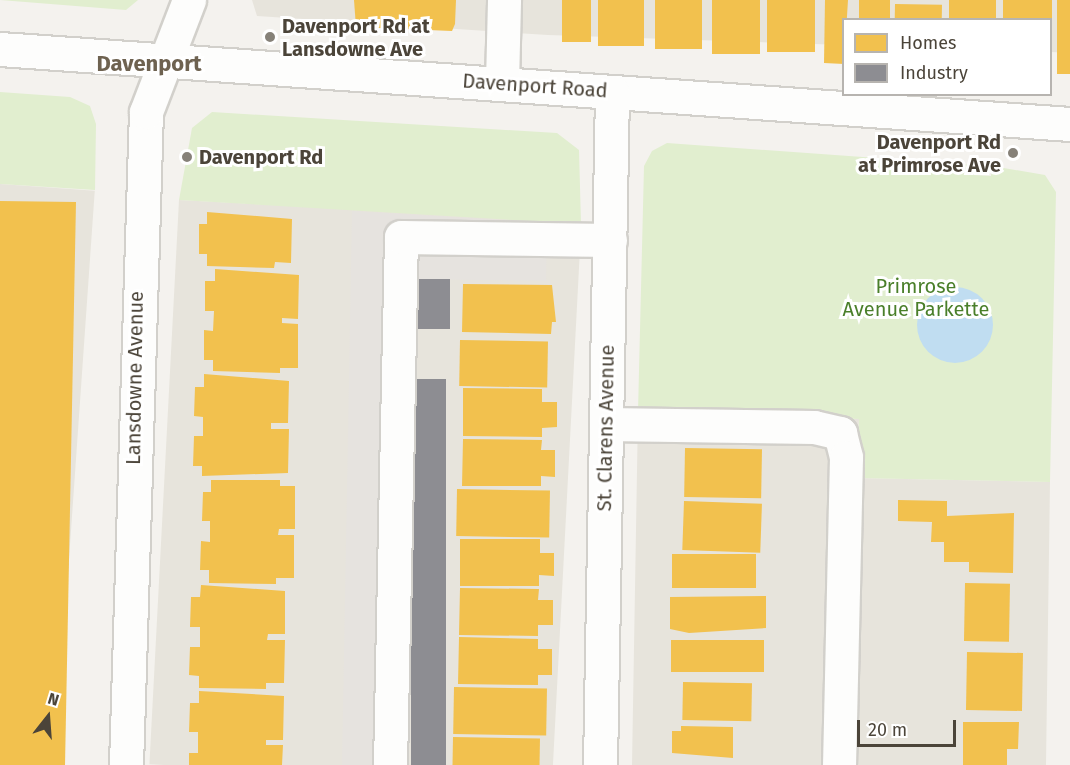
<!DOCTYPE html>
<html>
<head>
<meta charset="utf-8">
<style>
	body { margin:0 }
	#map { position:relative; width:1070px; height:765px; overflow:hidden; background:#f4f2ee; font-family:"Fira Sans",sans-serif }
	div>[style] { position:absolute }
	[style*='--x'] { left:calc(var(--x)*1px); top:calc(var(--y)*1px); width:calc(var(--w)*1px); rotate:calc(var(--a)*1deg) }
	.residential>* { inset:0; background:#e7e4dc; transform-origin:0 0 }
	.green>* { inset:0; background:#e1eecf }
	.parking>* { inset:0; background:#e6e3df }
	.water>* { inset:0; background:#c0ddf1 }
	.round { border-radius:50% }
	.homes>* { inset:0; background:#f2c14e; transform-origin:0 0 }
	.industry>* { inset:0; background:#8d8d92; transform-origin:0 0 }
	.roads { filter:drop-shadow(2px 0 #d2d0cb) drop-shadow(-2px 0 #d2d0cb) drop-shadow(0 2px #d2d0cb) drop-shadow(0 -2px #d2d0cb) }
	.minor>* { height:33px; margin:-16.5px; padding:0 16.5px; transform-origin:16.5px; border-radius:16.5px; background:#fdfdfc }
	.dots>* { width:16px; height:16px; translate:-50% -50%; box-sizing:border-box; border:3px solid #fff; border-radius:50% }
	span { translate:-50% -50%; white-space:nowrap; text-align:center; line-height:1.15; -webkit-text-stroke:6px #fff; paint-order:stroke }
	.poi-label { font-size:20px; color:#4b4439; font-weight:700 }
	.left { translate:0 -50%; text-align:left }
	.right { translate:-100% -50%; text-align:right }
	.street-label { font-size:20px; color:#4b4439 }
	.park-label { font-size:20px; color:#4a7f2a }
	.quarter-label { font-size:22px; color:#6e6250; font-weight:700 }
	.legend { position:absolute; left:842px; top:18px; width:210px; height:78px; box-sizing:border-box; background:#fff; border:2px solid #b7b4b0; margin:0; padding:8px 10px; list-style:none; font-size:18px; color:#4b4439 }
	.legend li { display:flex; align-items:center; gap:12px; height:30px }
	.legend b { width:30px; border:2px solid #b7b4b0 }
	.north { position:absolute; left:18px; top:687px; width:60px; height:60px; -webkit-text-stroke:4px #fff; paint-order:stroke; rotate:17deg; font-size:16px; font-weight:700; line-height:24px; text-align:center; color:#4b4439 }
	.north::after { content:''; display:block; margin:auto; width:21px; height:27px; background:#4b4439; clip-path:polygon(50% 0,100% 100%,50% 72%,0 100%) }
	.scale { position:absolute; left:857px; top:720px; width:99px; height:27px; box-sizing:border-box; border:3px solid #4b4439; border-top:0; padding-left:8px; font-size:18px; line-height:21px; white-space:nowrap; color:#4b4439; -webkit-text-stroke:4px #fff; paint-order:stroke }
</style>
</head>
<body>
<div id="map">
	<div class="residential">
		<i style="clip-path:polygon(252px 0,1070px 0,1070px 53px,1051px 52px,1050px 20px,844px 20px,843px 45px,548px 35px,257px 16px)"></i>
		<i style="left:0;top:184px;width:95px;height:581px;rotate:4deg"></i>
		<i style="left:179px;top:200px;width:403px;height:565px;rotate:3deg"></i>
		<i style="clip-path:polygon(638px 412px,859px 419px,856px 478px,1050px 482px,1046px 765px,632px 765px)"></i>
	</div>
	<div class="green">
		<i style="clip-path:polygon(0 0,138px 0,126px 10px)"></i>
		<i style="clip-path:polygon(0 92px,70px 97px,90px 106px,96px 124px,95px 190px,0 184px)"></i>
		<i style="clip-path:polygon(212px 112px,557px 133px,579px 150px,581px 224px,179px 200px,192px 128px)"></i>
		<i style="clip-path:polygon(667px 143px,974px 165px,974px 175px,991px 176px,992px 166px,1045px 175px,1056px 192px,1050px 482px,856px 478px,859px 419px,638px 412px,644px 166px,652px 151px)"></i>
	</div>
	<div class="parking">
		<i style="clip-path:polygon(352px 211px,547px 223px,546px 281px,414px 279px,405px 765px,342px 765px)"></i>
	</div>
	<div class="water">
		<i class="round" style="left:917px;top:287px;width:76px;height:76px"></i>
	</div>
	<div class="homes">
		<i style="clip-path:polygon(354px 0,456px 0,455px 24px,452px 31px,356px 27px)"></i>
		<i style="left:562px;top:0;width:29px;height:42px"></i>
		<i style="left:598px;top:0;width:46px;height:46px"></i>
		<i style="left:655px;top:0;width:47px;height:49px"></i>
		<i style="left:712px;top:0;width:48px;height:54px"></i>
		<i style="left:767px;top:0;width:48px;height:52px"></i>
		<i style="clip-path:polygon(825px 0,848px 0,844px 64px,824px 63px)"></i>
		<i style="left:859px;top:0;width:31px;height:20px"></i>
		<i style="left:949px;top:0;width:47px;height:20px"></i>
		<i style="left:1003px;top:0;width:49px;height:20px"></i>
		<i style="left:1057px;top:0;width:13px;height:74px"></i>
		<i style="left:895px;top:4px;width:47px;height:16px;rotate:1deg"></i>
		<i style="clip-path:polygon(0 201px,76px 202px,65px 765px,0 765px)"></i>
		<i style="clip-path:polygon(207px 212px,292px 219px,291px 263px,275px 262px,274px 268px,207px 266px,207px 254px,199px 254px,199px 224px,207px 224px)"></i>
		<i style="clip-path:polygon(215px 269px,299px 275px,298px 319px,282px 318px,282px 323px,298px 324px,298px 368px,280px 368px,280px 373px,213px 371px,213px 360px,204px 360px,204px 330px,213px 331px,214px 311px,205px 311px,205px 281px,215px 281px)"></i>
		<i style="clip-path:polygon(463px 284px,552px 285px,556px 322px,552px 322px,551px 334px,462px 332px)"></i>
		<i style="left:460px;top:340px;width:88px;height:46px;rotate:1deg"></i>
		<i style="clip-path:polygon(204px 374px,289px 381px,288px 423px,271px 423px,271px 429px,289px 429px,288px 473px,202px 476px,202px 466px,193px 466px,194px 436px,203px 436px,203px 417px,194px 416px,195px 387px,204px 387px)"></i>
		<i style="clip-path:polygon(463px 388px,542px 389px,542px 402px,557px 402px,557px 427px,542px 428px,542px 437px,463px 436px)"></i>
		<i style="clip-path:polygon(463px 439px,542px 440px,541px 450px,555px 450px,555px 477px,541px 476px,541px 486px,462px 486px)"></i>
		<i style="left:685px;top:448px;width:77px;height:49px;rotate:1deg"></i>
		<i style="clip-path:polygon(211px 480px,280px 480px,280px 486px,295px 486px,295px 529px,279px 529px,278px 535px,294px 535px,294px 578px,276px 578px,276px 584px,209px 583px,209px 570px,200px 570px,201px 541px,210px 542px,210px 521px,202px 521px,203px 492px,211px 492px)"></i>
		<i style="left:457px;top:489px;width:93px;height:47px;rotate:1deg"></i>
		<i style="clip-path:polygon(898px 500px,947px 501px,947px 516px,1014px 513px,1013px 573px,969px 572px,969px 562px,944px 562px,944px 542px,931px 542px,932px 522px,898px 521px)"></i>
		<i style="left:684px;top:501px;width:78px;height:49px;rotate:2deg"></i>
		<i style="clip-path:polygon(460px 539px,540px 539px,540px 553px,554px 553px,554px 576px,539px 575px,539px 586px,460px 586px)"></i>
		<i style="left:672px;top:554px;width:84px;height:34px"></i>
		<i style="left:965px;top:583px;width:45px;height:58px;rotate:1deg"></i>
		<i style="clip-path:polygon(201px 585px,285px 591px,285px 634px,268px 634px,267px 640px,285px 640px,284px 683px,266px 683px,266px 689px,199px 688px,199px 676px,189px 675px,190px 647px,200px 647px,200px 627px,190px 627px,191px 597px,200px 597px)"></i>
		<i style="clip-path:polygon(460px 588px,539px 589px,538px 600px,553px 600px,553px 625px,538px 625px,538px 636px,459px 635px)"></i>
		<i style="clip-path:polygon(766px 596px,766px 628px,689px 633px,670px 629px,670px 597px)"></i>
		<i style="clip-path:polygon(459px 637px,538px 639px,538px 649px,552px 649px,552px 675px,538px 675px,538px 685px,458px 684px)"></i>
		<i style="left:671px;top:640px;width:93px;height:32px"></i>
		<i style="left:967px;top:652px;width:56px;height:58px;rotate:1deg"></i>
		<i style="left:683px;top:682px;width:69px;height:38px;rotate:1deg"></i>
		<i style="left:454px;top:687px;width:93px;height:47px;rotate:1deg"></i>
		<i style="clip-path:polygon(199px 691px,284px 696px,283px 740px,266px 740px,266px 745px,283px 745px,282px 765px,189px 765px,189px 753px,198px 753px,198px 732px,189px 732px,190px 703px,199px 703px)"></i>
		<i style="clip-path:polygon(963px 722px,1019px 722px,1018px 749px,1007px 749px,1007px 765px,963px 765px)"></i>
		<i style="clip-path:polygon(681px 726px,733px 727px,733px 758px,672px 753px,672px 731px,681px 731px)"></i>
		<i style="left:453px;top:737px;width:87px;height:28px;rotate:1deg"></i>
	</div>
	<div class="industry">
		<i style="left:414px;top:279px;width:36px;height:50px"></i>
		<i style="left:411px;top:379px;width:35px;height:386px"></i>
	</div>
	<div class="roads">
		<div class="minor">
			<i style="--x:0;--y:49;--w:1073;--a:4.01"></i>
			<i style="--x:502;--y:83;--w:83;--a:-88.6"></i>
			<i style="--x:606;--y:424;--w:208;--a:0.8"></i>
			<i style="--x:814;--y:427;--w:27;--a:13"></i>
			<i style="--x:840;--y:433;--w:25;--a:76"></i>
			<i style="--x:846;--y:457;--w:308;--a:91.3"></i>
			<i style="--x:126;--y:765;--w:653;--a:-88.25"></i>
			<i style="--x:146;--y:112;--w:120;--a:-69"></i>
			<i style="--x:390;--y:765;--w:528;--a:-88.81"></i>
			<i style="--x:401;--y:237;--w:209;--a:0.8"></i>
			<i style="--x:600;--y:765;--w:673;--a:-88.98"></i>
		</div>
	</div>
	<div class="dots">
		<i style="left:270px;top:37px;background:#868178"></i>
		<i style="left:1013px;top:153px;background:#868178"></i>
		<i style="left:187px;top:157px;background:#868178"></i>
	</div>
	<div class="poi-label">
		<span class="left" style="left:282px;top:38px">Davenport Rd at<br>Lansdowne Ave</span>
		<span class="right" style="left:1001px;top:154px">Davenport Rd<br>at Primrose Ave</span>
		<span class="left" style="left:199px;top:157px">Davenport Rd</span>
	</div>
	<div class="street-label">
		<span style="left:535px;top:86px;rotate:4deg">Davenport Road</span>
		<span style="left:135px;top:378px;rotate:-89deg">Lansdowne Avenue</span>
		<span style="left:606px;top:428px;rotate:-89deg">St. Clarens Avenue</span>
	</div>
	<div class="park-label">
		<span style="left:916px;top:298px">Primrose<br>Avenue Parkette</span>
	</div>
	<div class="quarter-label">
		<span style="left:149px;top:64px">Davenport</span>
	</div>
	<ul class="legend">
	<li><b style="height:16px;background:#f2c14e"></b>Homes</li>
	<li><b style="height:16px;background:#8d8d92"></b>Industry</li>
	</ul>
	<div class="north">N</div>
	<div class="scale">20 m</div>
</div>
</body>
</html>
